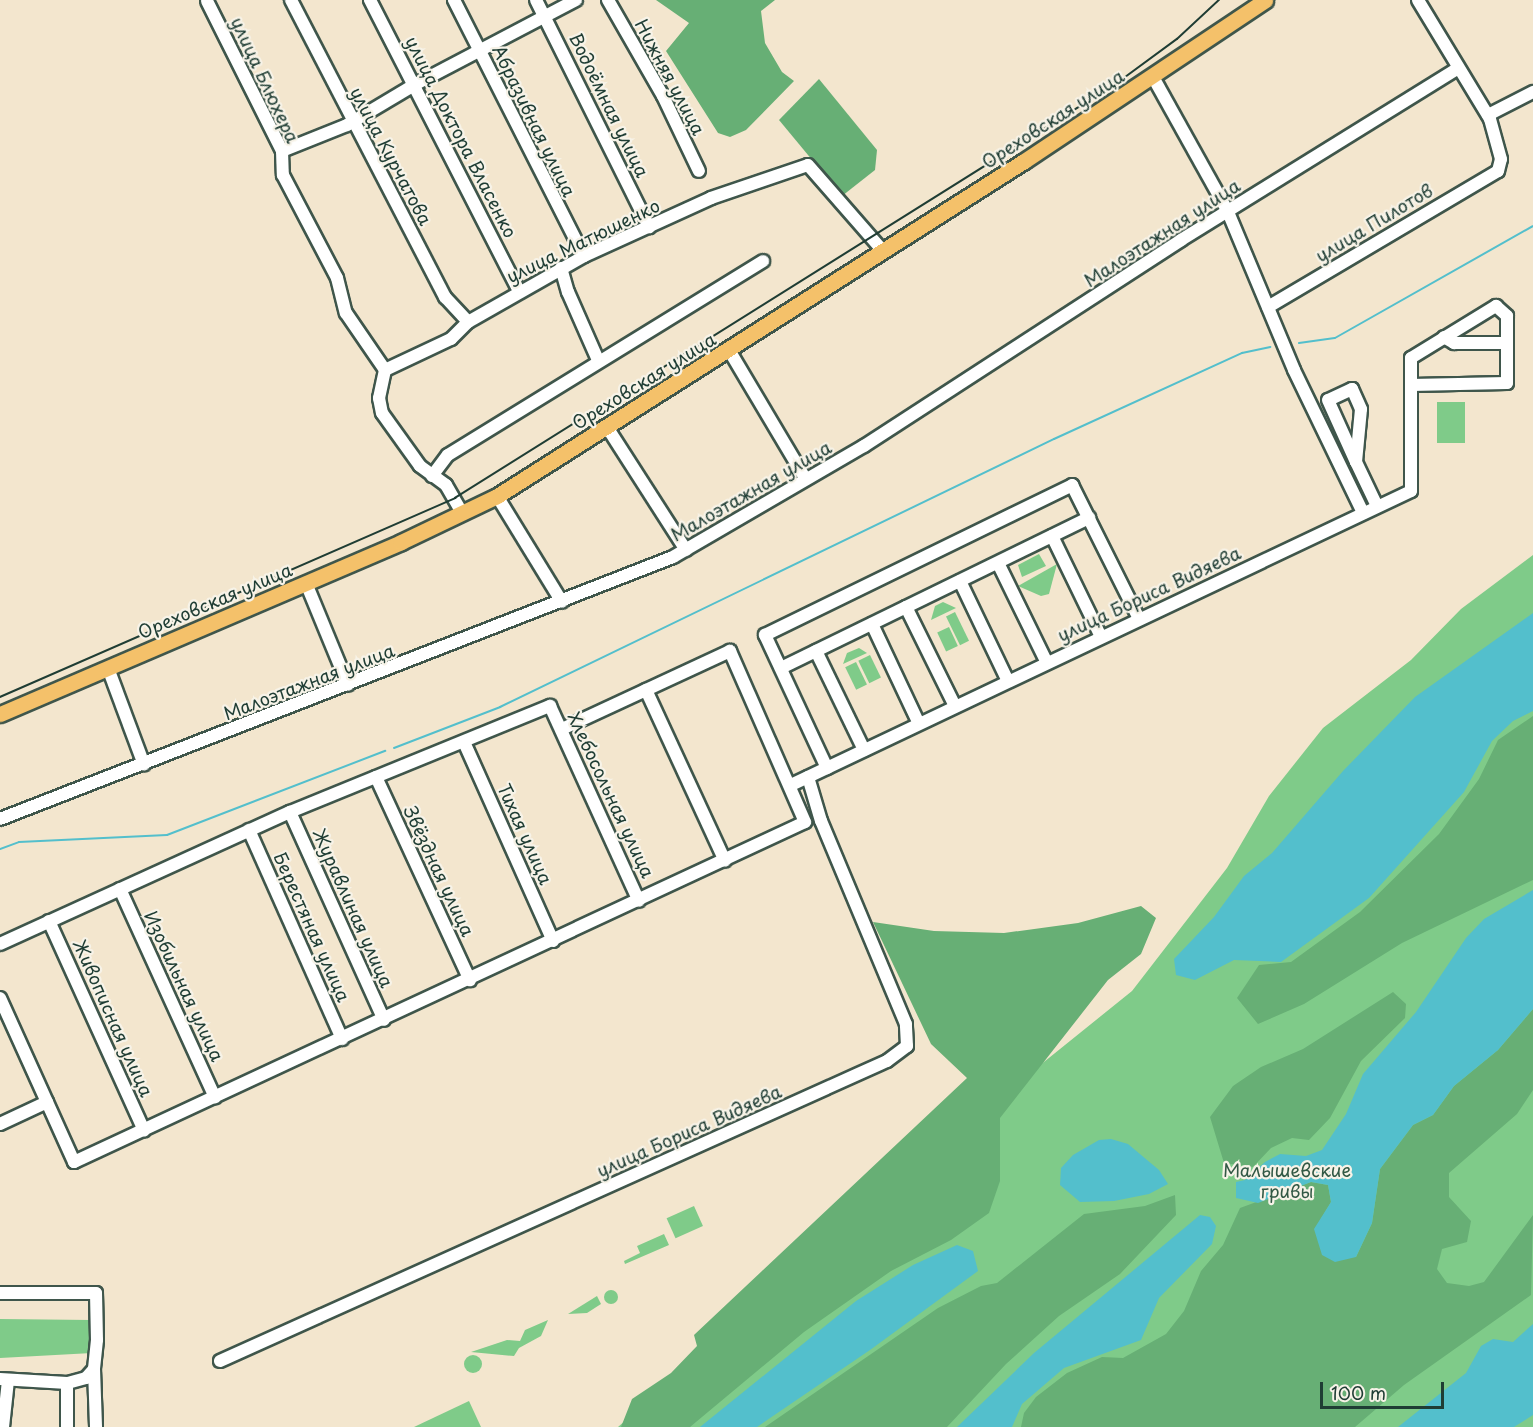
<!DOCTYPE html>
<html>
<head>
<meta charset="utf-8">
<style>
	body { margin:0 }
	#map { position:relative; width:1533px; height:1427px; overflow:hidden; background:#f3e6ce; font-family:"Playpen Sans",sans-serif }
	div>[style] { position:absolute }
	[style*='--x'] { left:calc(var(--x)*1px); top:calc(var(--y)*1px); width:calc(var(--w)*1px); rotate:calc(var(--a)*1deg) }
	.green>* { inset:0; background:#7fcb89; transform-origin:0 0 }
	.round { border-radius:50% }
	.forest>* { inset:0; background:#67af75 }
	.water>* { inset:0; background:#53bfcc }
	.stream>* { height:2px; margin:-1px; padding:0 1px; transform-origin:1px; border-radius:1px; background:#53bfcc }
	.roads { filter:drop-shadow(2px 0 #3f564b) drop-shadow(-2px 0 #3f564b) drop-shadow(0 2px #3f564b) drop-shadow(0 -2px #3f564b) }
	.minor>* { height:12px; margin:-6px; padding:0 6px; transform-origin:6px; border-radius:6px; background:#fff }
	.major>* { height:15px; margin:-7.5px; padding:0 7.5px; transform-origin:7.5px; border-radius:7.5px; background:#f4c16a }
	.tram>* { height:1.5px; margin:-0.75px; padding:0 0.75px; transform-origin:0.75px; border-radius:0.75px; background:#1f3d34 }
	span { translate:-50% -50%; white-space:nowrap; text-align:center; line-height:1.15; -webkit-text-stroke:4.5px #f7f3e8; paint-order:stroke }
	.street-label { font-size:18px; color:#1f3d34 }
	.park-label { font-size:18px; color:#325945 }
	.scale { position:absolute; left:1320px; top:1382px; width:124px; height:27px; box-sizing:border-box; border:3px solid #1f3d34; border-top:0; padding-left:8px; font-size:18px; line-height:21px; white-space:nowrap; color:#1f3d34; -webkit-text-stroke:4px #f7f3e8; paint-order:stroke }
</style>
</head>
<body>
<div id="map">
	<div class="green">
		<i style="left:1437px;top:402px;width:28px;height:41px"></i>
		<i style="clip-path:polygon(1039px 554px,1046px 566px,1022px 577px,1018px 565px)"></i>
		<i style="clip-path:polygon(1533px 555px,1533px 1427px,618px 1427px,926px 1157px,1132px 991px,1227px 868px,1269px 796px,1323px 728px,1411px 660px,1461px 609px)"></i>
		<i style="clip-path:polygon(1057px 564px,1049px 594px,1041px 596px,1018px 586px)"></i>
		<i style="clip-path:polygon(943px 602px,956px 608px,931px 620px,935px 606px)"></i>
		<i style="left:955px;top:612px;width:32px;height:10px;rotate:64deg"></i>
		<i style="left:949px;top:627px;width:21px;height:13px;rotate:65deg"></i>
		<i style="clip-path:polygon(859px 648px,867px 653px,843px 664px,847px 653px)"></i>
		<i style="left:870px;top:655px;width:25px;height:13px;rotate:64deg"></i>
		<i style="left:856px;top:662px;width:25px;height:12px;rotate:64deg"></i>
		<i style="left:694px;top:1206px;width:22px;height:30px;rotate:66deg"></i>
		<i style="clip-path:polygon(664px 1234px,669px 1245px,625px 1264px,624px 1261px,640px 1253px,637px 1246px)"></i>
		<i class="round" style="left:604px;top:1290px;width:14px;height:14px"></i>
		<i style="clip-path:polygon(597px 1296px,601px 1304px,587px 1313px,568px 1314px)"></i>
		<i style="clip-path:polygon(0 1319px,91px 1320px,92px 1353px,0 1358px)"></i>
		<i style="clip-path:polygon(548px 1320px,541px 1336px,519px 1348px,514px 1356px,471px 1352px,507px 1340px,520px 1341px,525px 1330px)"></i>
		<i class="round" style="left:464px;top:1355px;width:18px;height:18px"></i>
		<i style="clip-path:polygon(469px 1401px,481px 1427px,414px 1427px)"></i>
	</div>
	<div class="forest">
		<i style="clip-path:polygon(656px 0,775px 0,761px 11px,765px 43px,782px 72px,794px 81px,746px 130px,730px 137px,718px 133px,666px 51px,689px 23px)"></i>
		<i style="clip-path:polygon(819px 79px,877px 150px,875px 170px,842px 196px,779px 120px)"></i>
		<i style="clip-path:polygon(1533px 716px,1533px 880px,1402px 943px,1304px 1004px,1258px 1024px,1237px 998px,1259px 965px,1291px 962px,1360px 912px,1439px 834px,1479px 779px,1498px 740px)"></i>
		<i style="clip-path:polygon(1141px 906px,1156px 918px,1141px 954px,1108px 980px,1000px 1118px,1000px 1181px,989px 1213px,951px 1240px,891px 1271px,804px 1332px,690px 1427px,621px 1427px,632px 1399px,671px 1373px,697px 1346px,694px 1335px,967px 1078px,931px 1044px,873px 922px,934px 931px,1004px 933px,1078px 923px)"></i>
		<i style="clip-path:polygon(1393px 992px,1406px 1004px,1405px 1018px,1361px 1061px,1330px 1118px,1309px 1140px,1292px 1138px,1271px 1148px,1253px 1167px,1224px 1163px,1210px 1117px,1233px 1086px,1261px 1067px,1303px 1049px)"></i>
		<i style="clip-path:polygon(1533px 1009px,1533px 1090px,1517px 1114px,1449px 1173px,1449px 1197px,1471px 1221px,1467px 1242px,1442px 1249px,1437px 1269px,1447px 1283px,1469px 1286px,1484px 1282px,1533px 1215px,1531px 1295px,1404px 1385px,1355px 1427px,1021px 1427px,1024px 1413px,1036px 1397px,1067px 1373px,1102px 1357px,1123px 1358px,1166px 1334px,1184px 1311px,1201px 1271px,1223px 1245px,1240px 1208px,1311px 1182px,1328px 1185px,1331px 1202px,1315px 1229px,1356px 1257px,1372px 1223px,1380px 1169px,1413px 1125px,1433px 1115px,1454px 1086px,1498px 1050px)"></i>
		<i style="clip-path:polygon(1175px 1195px,1176px 1215px,1120px 1274px,1059px 1316px,1006px 1364px,947px 1427px,765px 1427px,938px 1308px,981px 1286px,997px 1283px,1084px 1214px,1145px 1206px)"></i>
	</div>
	<div class="water">
		<i style="clip-path:polygon(1533px 613px,1533px 711px,1513px 721px,1492px 741px,1464px 792px,1369px 898px,1281px 962px,1234px 960px,1195px 980px,1176px 975px,1174px 959px,1214px 917px,1244px 876px,1272px 853px,1343px 771px,1415px 697px)"></i>
		<i style="clip-path:polygon(1533px 890px,1533px 1009px,1498px 1050px,1454px 1086px,1433px 1115px,1413px 1125px,1380px 1169px,1372px 1223px,1356px 1257px,1335px 1262px,1322px 1255px,1314px 1229px,1331px 1202px,1328px 1185px,1311px 1182px,1258px 1203px,1236px 1198px,1236px 1182px,1245px 1180px,1265px 1162px,1280px 1154px,1306px 1156px,1322px 1150px,1346px 1114px,1363px 1074px,1416px 1012px,1466px 938px,1484px 919px)"></i>
		<i style="clip-path:polygon(1111px 1139px,1128px 1144px,1159px 1170px,1168px 1184px,1149px 1194px,1114px 1201px,1080px 1202px,1060px 1185px,1061px 1168px,1073px 1155px,1099px 1140px)"></i>
		<i style="clip-path:polygon(1200px 1215px,1210px 1217px,1216px 1226px,1212px 1244px,1159px 1298px,1141px 1340px,1064px 1368px,1022px 1404px,1012px 1427px,957px 1427px,1034px 1353px)"></i>
		<i style="clip-path:polygon(957px 1245px,973px 1251px,978px 1271px,870px 1350px,757px 1427px,700px 1427px,856px 1301px,913px 1265px)"></i>
		<i style="clip-path:polygon(1533px 1324px,1533px 1415px,1514px 1427px,1398px 1427px,1466px 1373px,1481px 1346px,1493px 1339px,1513px 1342px)"></i>
	</div>
	<div class="stream">
		<i style="--x:1299;--y:343;--w:36;--a:-8"></i>
		<i style="--x:1335;--y:338;--w:227;--a:-29.5"></i>
		<i style="--x:394;--y:748;--w:114;--a:-21.1"></i>
		<i style="--x:500;--y:707;--w:615;--a:-25.82"></i>
		<i style="--x:1054;--y:439;--w:207;--a:-24.6"></i>
		<i style="--x:1242;--y:353;--w:29;--a:-12"></i>
		<i style="--x:0;--y:849;--w:20;--a:-20"></i>
		<i style="--x:19;--y:842;--w:148;--a:-2.7"></i>
		<i style="--x:167;--y:835;--w:234;--a:-21.1"></i>
	</div>
	<div class="roads">
		<div class="minor">
			<i style="--x:291;--y:0;--w:335;--a:62.6"></i>
			<i style="--x:445;--y:297;--w:34;--a:47"></i>
			<i style="--x:370;--y:0;--w:327;--a:62.9"></i>
			<i style="--x:454;--y:0;--w:287;--a:63.1"></i>
			<i style="--x:536;--y:0;--w:254;--a:63.5"></i>
			<i style="--x:608;--y:0;--w:111;--a:60.2"></i>
			<i style="--x:663;--y:96;--w:83;--a:64.4"></i>
			<i style="--x:207;--y:1;--w:168;--a:63.4"></i>
			<i style="--x:282;--y:151;--w:24;--a:88"></i>
			<i style="--x:283;--y:175;--w:116;--a:62.3"></i>
			<i style="--x:337;--y:278;--w:36;--a:76"></i>
			<i style="--x:346;--y:313;--w:69;--a:55.6"></i>
			<i style="--x:385;--y:370;--w:29;--a:102"></i>
			<i style="--x:379;--y:398;--w:15;--a:79"></i>
			<i style="--x:382;--y:413;--w:65;--a:54.4"></i>
			<i style="--x:420;--y:466;--w:32;--a:36"></i>
			<i style="--x:446;--y:485;--w:32;--a:60"></i>
			<i style="--x:1153;--y:77;--w:154;--a:60.9"></i>
			<i style="--x:1228;--y:212;--w:171;--a:67.3"></i>
			<i style="--x:1294;--y:370;--w:159;--a:64.2"></i>
			<i style="--x:1488;--y:115;--w:51;--a:-27.1"></i>
			<i style="--x:282;--y:151;--w:70;--a:-21.8"></i>
			<i style="--x:347;--y:125;--w:78;--a:-30.8"></i>
			<i style="--x:414;--y:85;--w:183;--a:-27.7"></i>
			<i style="--x:561;--y:268;--w:25;--a:74"></i>
			<i style="--x:568;--y:292;--w:74;--a:66.2"></i>
			<i style="--x:1268;--y:307;--w:267;--a:-30.6"></i>
			<i style="--x:1498;--y:171;--w:12;--a:-76"></i>
			<i style="--x:1501;--y:159;--w:41;--a:-105.4"></i>
			<i style="--x:1490;--y:119;--w:139;--a:-121.2"></i>
			<i style="--x:1444;--y:337;--w:12;--a:31"></i>
			<i style="--x:1454;--y:343;--w:53;--a:0"></i>
			<i style="--x:729;--y:350;--w:149;--a:59.3"></i>
			<i style="--x:385;--y:370;--w:73;--a:-25.2"></i>
			<i style="--x:451;--y:339;--w:24;--a:-45"></i>
			<i style="--x:468;--y:322;--w:133;--a:-29.6"></i>
			<i style="--x:584;--y:256;--w:140;--a:-24.5"></i>
			<i style="--x:711;--y:198;--w:102;--a:-18.8"></i>
			<i style="--x:808;--y:165;--w:114;--a:48.9"></i>
			<i style="--x:607;--y:427;--w:146;--a:57.3"></i>
			<i style="--x:1356;--y:462;--w:53;--a:-84.6"></i>
			<i style="--x:1361;--y:409;--w:22;--a:-114"></i>
			<i style="--x:1352;--y:389;--w:26;--a:155"></i>
			<i style="--x:1328;--y:400;--w:68;--a:65.7"></i>
			<i style="--x:1356;--y:462;--w:49;--a:64.5"></i>
			<i style="--x:432;--y:476;--w:26;--a:-53"></i>
			<i style="--x:448;--y:455;--w:370;--a:-31.6"></i>
			<i style="--x:497;--y:496;--w:124;--a:58.5"></i>
			<i style="--x:1052;--y:536;--w:112;--a:64.1"></i>
			<i style="--x:998;--y:563;--w:111;--a:63.9"></i>
			<i style="--x:960;--y:581;--w:111;--a:64.4"></i>
			<i style="--x:306;--y:583;--w:110;--a:67.6"></i>
			<i style="--x:906;--y:607;--w:110;--a:63.7"></i>
			<i style="--x:872;--y:624;--w:110;--a:64.8"></i>
			<i style="--x:816;--y:651;--w:110;--a:64.1"></i>
			<i style="--x:108;--y:668;--w:103;--a:69.6"></i>
			<i style="--x:781;--y:668;--w:343;--a:-26"></i>
			<i style="--x:646;--y:690;--w:188;--a:65.2"></i>
			<i style="--x:464;--y:742;--w:218;--a:65.9"></i>
			<i style="--x:827;--y:768;--w:147;--a:-115"></i>
			<i style="--x:765;--y:635;--w:342;--a:-26"></i>
			<i style="--x:1072;--y:485;--w:150;--a:63.4"></i>
			<i style="--x:376;--y:777;--w:224;--a:65.2"></i>
			<i style="--x:791;--y:785;--w:686;--a:-25.37"></i>
			<i style="--x:1411;--y:491;--w:133;--a:-90"></i>
			<i style="--x:1411;--y:358;--w:100;--a:-31.5"></i>
			<i style="--x:1496;--y:306;--w:15;--a:42"></i>
			<i style="--x:1507;--y:316;--w:67;--a:90"></i>
			<i style="--x:1507;--y:383;--w:96;--a:178.8"></i>
			<i style="--x:290;--y:812;--w:228;--a:65.7"></i>
			<i style="--x:0;--y:819;--w:722;--a:-21.27"></i>
			<i style="--x:673;--y:557;--w:221;--a:-30.2"></i>
			<i style="--x:864;--y:446;--w:378;--a:-33"></i>
			<i style="--x:1181;--y:240;--w:325;--a:-31.8"></i>
			<i style="--x:249;--y:830;--w:229;--a:66"></i>
			<i style="--x:120;--y:889;--w:229;--a:65.5"></i>
			<i style="--x:49;--y:921;--w:230;--a:65.6"></i>
			<i style="--x:0;--y:944;--w:319;--a:-24.5"></i>
			<i style="--x:290;--y:812;--w:281;--a:-22.2"></i>
			<i style="--x:550;--y:706;--w:214;--a:65.5"></i>
			<i style="--x:0;--y:998;--w:180;--a:65.7"></i>
			<i style="--x:74;--y:1162;--w:806;--a:-24.94"></i>
			<i style="--x:805;--y:822;--w:187;--a:-113.7"></i>
			<i style="--x:730;--y:651;--w:185;--a:155.1"></i>
			<i style="--x:0;--y:1124;--w:52;--a:-25.1"></i>
			<i style="--x:0;--y:1293;--w:96;--a:0"></i>
			<i style="--x:96;--y:1293;--w:47;--a:88.8"></i>
			<i style="--x:97;--y:1340;--w:29;--a:96"></i>
			<i style="--x:94;--y:1369;--w:12;--a:132"></i>
			<i style="--x:86;--y:1378;--w:20;--a:165"></i>
			<i style="--x:67;--y:1383;--w:67;--a:-176.6"></i>
			<i style="--x:220;--y:1361;--w:731;--a:-24.22"></i>
			<i style="--x:887;--y:1061;--w:25;--a:-37"></i>
			<i style="--x:907;--y:1046;--w:22;--a:-93"></i>
			<i style="--x:906;--y:1024;--w:220;--a:-112.7"></i>
			<i style="--x:821;--y:821;--w:46;--a:-106.5"></i>
			<i style="--x:94;--y:1369;--w:58;--a:88"></i>
			<i style="--x:3;--y:1427;--w:47;--a:-83.9"></i>
			<i style="--x:67;--y:1427;--w:44;--a:-90"></i>
		</div>
		<div class="major">
			<i style="--x:0;--y:714;--w:436;--a:-23.2"></i>
			<i style="--x:401;--y:542;--w:106;--a:-25.6"></i>
			<i style="--x:497;--y:496;--w:624;--a:-32.44"></i>
			<i style="--x:1024;--y:161;--w:290;--a:-33.7"></i>
		</div>
	</div>
	<div class="tram">
		<i style="--x:0;--y:697;--w:497;--a:-23.6"></i>
		<i style="--x:455;--y:498;--w:781;--a:-32.08"></i>
		<i style="--x:1117;--y:83;--w:74;--a:-36.3"></i>
		<i style="--x:1177;--y:39;--w:57;--a:-42.9"></i>
	</div>
	<div class="street-label">
		<span style="left:670px;top:77px;rotate:62deg">Нижняя улица</span>
		<span style="left:265px;top:80px;rotate:65deg">улица Блюхера</span>
		<span style="left:609px;top:105px;rotate:64deg">Водоёмная улица</span>
		<span style="left:1053px;top:119px;rotate:-33deg">Ореховская улица</span>
		<span style="left:534px;top:121px;rotate:64deg">Абразивная улица</span>
		<span style="left:461px;top:137px;rotate:63deg">улица Доктора Власенко</span>
		<span style="left:391px;top:156px;rotate:62deg">улица Курчатова</span>
		<span style="left:1374px;top:223px;rotate:-31deg">улица Пилотов</span>
		<span style="left:1162px;top:233px;rotate:-33deg">Малоэтажная улица</span>
		<span style="left:583px;top:241px;rotate:-26deg">улица Матюшенко</span>
		<span style="left:644px;top:381px;rotate:-32deg">Ореховская улица</span>
		<span style="left:751px;top:491px;rotate:-30deg">Малоэтажная улица</span>
		<span style="left:1149px;top:594px;rotate:-25deg">улица Бориса Видяева</span>
		<span style="left:215px;top:601px;rotate:-23deg">Ореховская улица</span>
		<span style="left:309px;top:682px;rotate:-21deg">Малоэтажная улица</span>
		<span style="left:611px;top:795px;rotate:65deg">Хлебосольная улица</span>
		<span style="left:525px;top:834px;rotate:66deg">Тихая улица</span>
		<span style="left:439px;top:871px;rotate:65deg">Звёздная улица</span>
		<span style="left:353px;top:908px;rotate:66deg">Журавлиная улица</span>
		<span style="left:312px;top:927px;rotate:66deg">Берестяная улица</span>
		<span style="left:184px;top:986px;rotate:65deg">Изобильная улица</span>
		<span style="left:113px;top:1018px;rotate:66deg">Живописная улица</span>
		<span style="left:689px;top:1131px;rotate:-24deg">улица Бориса Видяева</span>
	</div>
	<div class="park-label">
		<span style="left:1287px;top:1181px">Малышевские<br>гривы</span>
	</div>
	<div class="scale">100 m</div>
</div>
</body>
</html>
